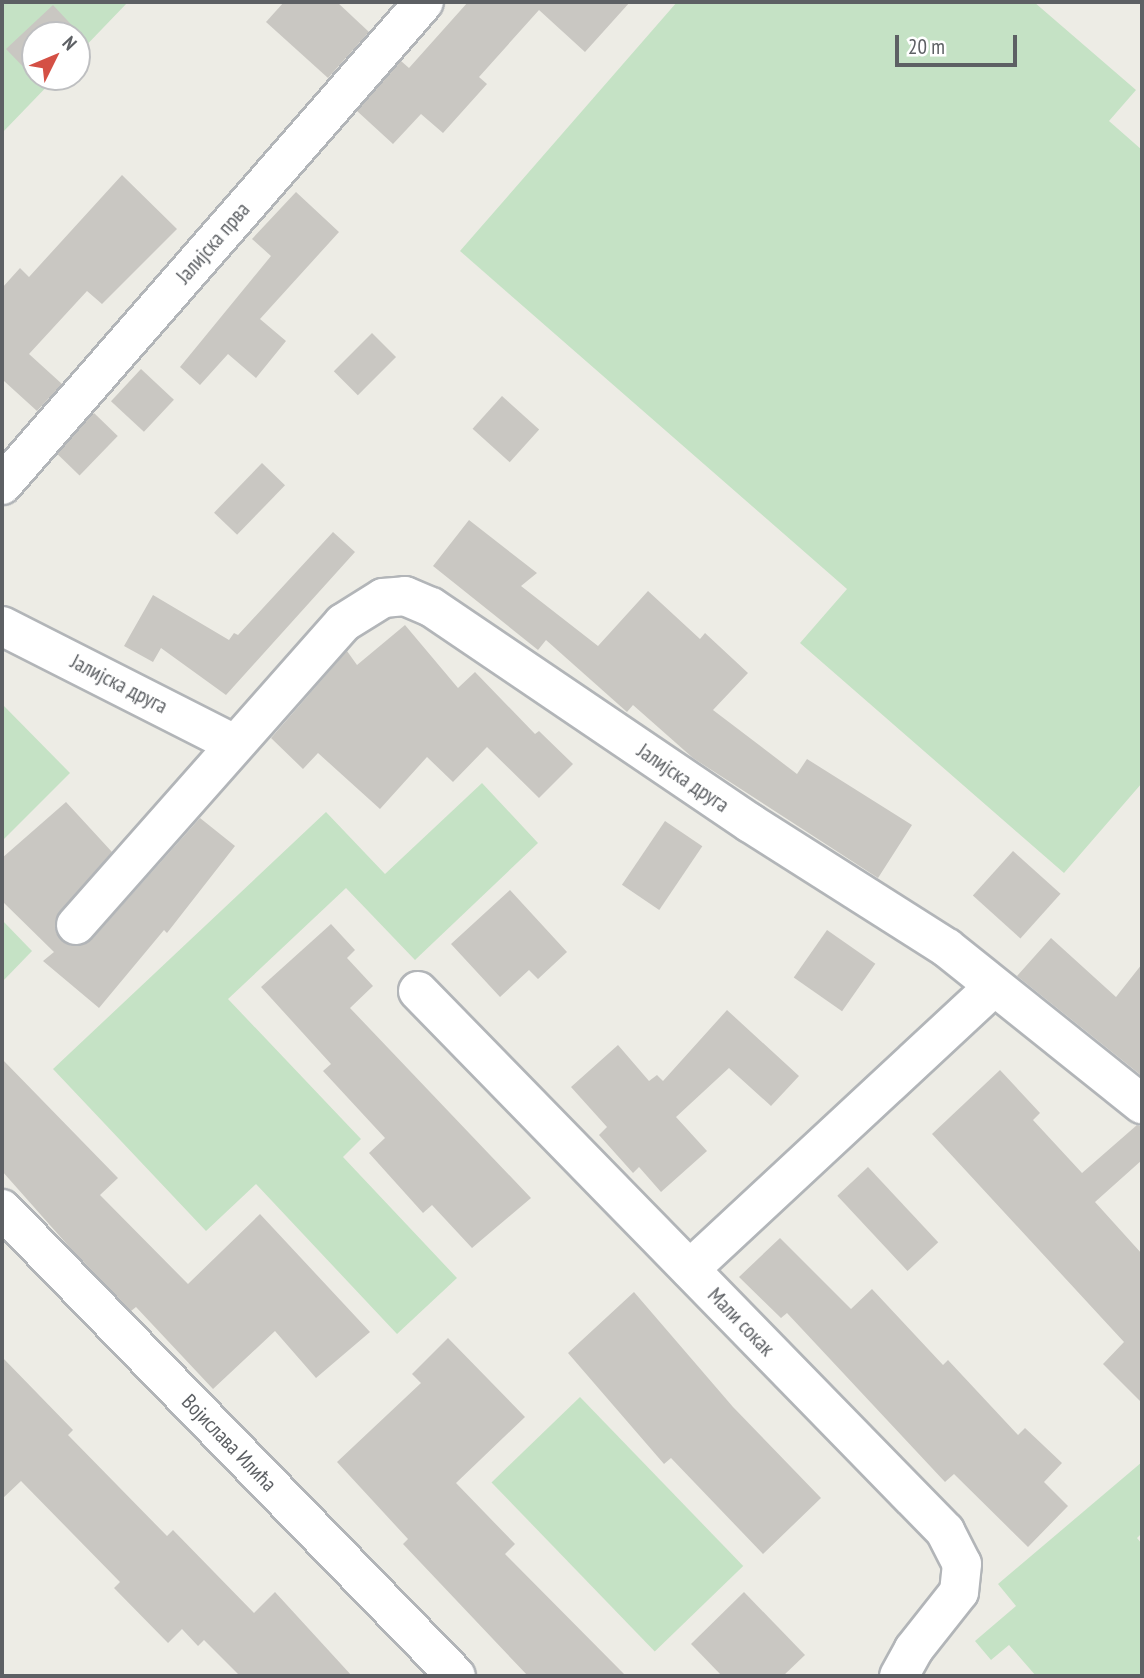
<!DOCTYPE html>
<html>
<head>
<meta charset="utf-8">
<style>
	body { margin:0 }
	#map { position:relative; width:1144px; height:1678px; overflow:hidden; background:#edece5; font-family:"PT Sans Narrow",sans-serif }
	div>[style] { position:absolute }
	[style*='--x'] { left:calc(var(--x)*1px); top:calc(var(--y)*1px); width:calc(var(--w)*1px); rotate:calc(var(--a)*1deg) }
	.green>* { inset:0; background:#c5e2c5; transform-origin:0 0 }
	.building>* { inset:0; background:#c9c7c2; transform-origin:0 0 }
	.roads { filter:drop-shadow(2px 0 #b2b5b8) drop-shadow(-2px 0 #b2b5b8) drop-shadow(0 2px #b2b5b8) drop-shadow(0 -2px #b2b5b8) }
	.street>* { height:38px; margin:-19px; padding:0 19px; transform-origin:19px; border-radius:19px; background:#fff }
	span { translate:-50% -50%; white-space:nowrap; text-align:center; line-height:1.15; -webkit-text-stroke:5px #fff; paint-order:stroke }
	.street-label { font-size:21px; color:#5d6064 }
	.frame { position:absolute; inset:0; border:4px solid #5d6064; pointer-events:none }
	.north { position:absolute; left:21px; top:21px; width:70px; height:70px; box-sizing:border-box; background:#fff; border:2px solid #bebfc1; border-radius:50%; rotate:47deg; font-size:19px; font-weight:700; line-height:28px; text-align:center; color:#5d6064 }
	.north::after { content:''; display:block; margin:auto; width:24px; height:32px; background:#d45045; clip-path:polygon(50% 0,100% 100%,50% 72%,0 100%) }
	.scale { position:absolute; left:895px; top:35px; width:122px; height:32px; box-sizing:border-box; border:4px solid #5d6064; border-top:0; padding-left:9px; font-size:21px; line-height:24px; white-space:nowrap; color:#5d6064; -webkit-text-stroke:5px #fff; paint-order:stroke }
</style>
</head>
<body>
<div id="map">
	<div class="green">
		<i style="clip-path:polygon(2px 2px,128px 2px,77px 55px,77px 35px,35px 35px,35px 77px,56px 77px,2px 133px)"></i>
		<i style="clip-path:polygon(677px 2px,1034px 2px,1136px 90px,1109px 121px,1142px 150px,1142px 783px,1064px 873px,800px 643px,847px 589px,460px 251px)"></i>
		<i style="clip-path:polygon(2px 704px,70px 773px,2px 841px)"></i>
		<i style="clip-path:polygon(482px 783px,538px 843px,415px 960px,346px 888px,228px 999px,361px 1139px,343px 1157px,457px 1278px,397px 1334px,256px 1184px,206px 1231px,53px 1069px,326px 812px,385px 874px)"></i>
		<i style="clip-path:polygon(2px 920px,32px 951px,2px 982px)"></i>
		<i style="left:580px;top:1397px;width:235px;height:123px;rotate:46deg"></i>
		<i style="clip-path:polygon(1142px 1462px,1142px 1533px,1137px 1538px,1142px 1544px,1142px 1676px,1036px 1676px,1009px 1645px,991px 1660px,975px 1641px,1016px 1606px,998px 1584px)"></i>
	</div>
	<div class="building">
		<i style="clip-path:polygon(284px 2px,337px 2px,369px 32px,328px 78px,266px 22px)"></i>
		<i style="clip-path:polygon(468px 2px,630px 2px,585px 52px,539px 10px,479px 77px,487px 84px,443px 133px,421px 114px,393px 144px,357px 111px,401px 61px,409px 68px)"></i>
		<i style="clip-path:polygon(53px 5px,80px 34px,35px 35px,34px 78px,6px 49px)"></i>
		<i style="clip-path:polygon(122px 175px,177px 229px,102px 304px,87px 291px,29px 354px,62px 384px,37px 411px,4px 381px,2px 384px,2px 288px,20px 268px,29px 277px)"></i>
		<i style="clip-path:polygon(296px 192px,339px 232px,260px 319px,286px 341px,256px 378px,228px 354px,200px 385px,180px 367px,271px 256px,252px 239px)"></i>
		<i style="left:372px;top:333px;width:34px;height:54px;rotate:45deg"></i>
		<i style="left:141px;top:369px;width:45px;height:44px;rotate:43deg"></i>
		<i style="left:502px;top:396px;width:50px;height:44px;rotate:42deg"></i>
		<i style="left:94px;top:413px;width:33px;height:55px;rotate:44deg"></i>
		<i style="left:262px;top:463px;width:32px;height:69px;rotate:44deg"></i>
		<i style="clip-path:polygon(469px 520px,537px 573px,521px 586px,598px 646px,648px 591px,700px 639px,705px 633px,748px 673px,713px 710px,797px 774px,807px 759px,912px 825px,878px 878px,693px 758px,633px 705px,627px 712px,546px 640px,538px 650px,433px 566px)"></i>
		<i style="clip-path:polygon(333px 532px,355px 552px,226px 695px,161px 648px,153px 662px,124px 646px,153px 595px,229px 640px,234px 633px,238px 635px)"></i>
		<i style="clip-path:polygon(405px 625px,458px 688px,475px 672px,535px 734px,539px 731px,573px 764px,539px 798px,487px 747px,453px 782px,427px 757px,380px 809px,318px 753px,303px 769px,271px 738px,347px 651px,357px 665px)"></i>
		<i style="clip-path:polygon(66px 802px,112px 852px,55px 920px,56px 933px,71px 946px,92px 939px,200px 818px,235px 846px,167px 933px,164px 930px,99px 1008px,43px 961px,54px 952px,2px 901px,2px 858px)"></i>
		<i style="left:665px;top:821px;width:45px;height:77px;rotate:34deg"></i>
		<i style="left:1013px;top:851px;width:64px;height:60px;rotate:42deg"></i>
		<i style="clip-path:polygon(510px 890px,567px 952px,538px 979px,529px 970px,500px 997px,451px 944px)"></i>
		<i style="clip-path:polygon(331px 924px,355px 950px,347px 958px,373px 986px,350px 1008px,531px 1198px,472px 1248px,432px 1205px,423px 1213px,369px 1153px,385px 1138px,323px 1071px,331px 1064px,261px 987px)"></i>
		<i style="left:827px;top:930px;width:59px;height:58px;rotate:35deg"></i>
		<i style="clip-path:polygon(1051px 938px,1116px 997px,1142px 964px,1142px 1076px,1017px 976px)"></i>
		<i style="clip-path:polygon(727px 1010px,799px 1076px,771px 1106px,729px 1068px,676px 1117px,707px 1151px,661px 1192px,639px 1167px,633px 1173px,599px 1135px,607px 1127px,571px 1087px,618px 1045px,649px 1081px,657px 1075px,663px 1081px)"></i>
		<i style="clip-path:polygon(2px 1059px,118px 1178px,100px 1195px,188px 1284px,260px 1214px,370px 1332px,316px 1378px,275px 1331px,213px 1389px,136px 1307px,131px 1311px,72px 1250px,2px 1171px)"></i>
		<i style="clip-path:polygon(1000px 1070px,1040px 1113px,1033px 1120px,1082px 1173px,1137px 1125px,1142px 1127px,1142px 1160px,1095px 1202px,1142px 1254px,1142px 1403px,1103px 1364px,1124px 1342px,932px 1134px)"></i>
		<i style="left:868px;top:1167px;width:103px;height:42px;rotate:47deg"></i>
		<i style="clip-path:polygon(780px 1238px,851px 1309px,872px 1289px,943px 1365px,948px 1360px,1018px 1435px,1025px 1428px,1062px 1463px,1044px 1482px,1068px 1506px,1028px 1547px,954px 1474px,945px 1482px,787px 1313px,781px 1318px,739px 1277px)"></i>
		<i style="clip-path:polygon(634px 1292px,733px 1407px,821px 1498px,763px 1554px,671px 1458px,664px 1464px,568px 1353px)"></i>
		<i style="clip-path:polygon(448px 1338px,525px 1417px,456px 1483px,515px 1544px,505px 1554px,626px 1676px,528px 1676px,403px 1544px,408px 1539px,337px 1462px,421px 1383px,412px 1374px)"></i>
		<i style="clip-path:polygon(2px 1357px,73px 1430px,68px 1435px,167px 1536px,173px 1530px,254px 1613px,275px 1592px,352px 1676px,240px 1676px,204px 1640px,198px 1646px,182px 1629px,168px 1643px,114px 1588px,120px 1582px,21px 1481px,2px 1499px)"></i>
		<i style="clip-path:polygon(744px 1592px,805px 1655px,783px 1676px,722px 1676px,691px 1644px)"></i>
	</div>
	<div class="roads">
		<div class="street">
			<i style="--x:2;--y:485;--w:641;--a:-48.86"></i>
			<i style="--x:2;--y:626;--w:261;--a:26.9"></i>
			<i style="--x:76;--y:925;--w:403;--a:-48.5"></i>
			<i style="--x:343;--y:623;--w:47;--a:-32"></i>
			<i style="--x:383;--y:598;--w:22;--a:-5"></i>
			<i style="--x:405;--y:596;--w:28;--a:23"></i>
			<i style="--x:431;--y:607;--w:385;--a:34.1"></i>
			<i style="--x:750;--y:823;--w:233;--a:32.4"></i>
			<i style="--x:947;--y:948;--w:250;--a:38.7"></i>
			<i style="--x:418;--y:991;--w:755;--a:45.7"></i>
			<i style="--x:945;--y:1531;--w:37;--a:63"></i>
			<i style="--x:962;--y:1564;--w:28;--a:96"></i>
			<i style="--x:959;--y:1592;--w:73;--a:128.3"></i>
			<i style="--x:914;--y:1649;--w:31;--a:119"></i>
			<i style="--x:2;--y:1209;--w:651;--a:45.81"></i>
			<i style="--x:690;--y:1269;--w:414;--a:-42.9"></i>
		</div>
	</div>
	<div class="street-label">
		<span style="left:213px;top:243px;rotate:-49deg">Јалијска прва</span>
		<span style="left:119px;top:684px;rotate:27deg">Јалијска друга</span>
		<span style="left:683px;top:778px;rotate:34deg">Јалијска друга</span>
		<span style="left:741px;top:1322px;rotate:46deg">Мали сокак</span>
		<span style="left:229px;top:1443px;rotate:46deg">Војислава Илића</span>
	</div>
	<div class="frame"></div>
	<div class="north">N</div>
	<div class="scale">20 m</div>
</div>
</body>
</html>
